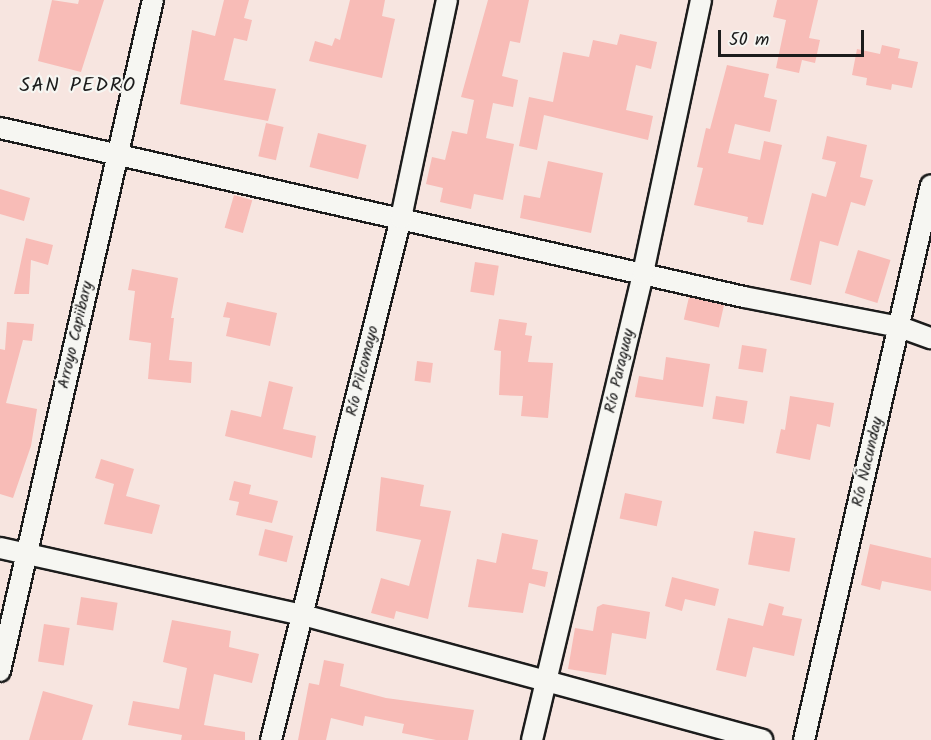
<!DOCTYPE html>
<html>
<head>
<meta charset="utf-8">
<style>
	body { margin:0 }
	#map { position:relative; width:931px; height:740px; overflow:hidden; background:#f7e5e0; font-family:Kalam,sans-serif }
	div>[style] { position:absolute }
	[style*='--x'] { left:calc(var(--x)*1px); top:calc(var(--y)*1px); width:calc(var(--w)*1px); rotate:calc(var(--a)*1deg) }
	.building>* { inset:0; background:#f8bcb7; transform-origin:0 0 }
	.roads { filter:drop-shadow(2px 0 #1c1c1c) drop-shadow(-2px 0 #1c1c1c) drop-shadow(0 2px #1c1c1c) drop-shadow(0 -2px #1c1c1c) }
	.minor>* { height:20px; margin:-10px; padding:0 10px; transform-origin:10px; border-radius:10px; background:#f6f6f2 }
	span { translate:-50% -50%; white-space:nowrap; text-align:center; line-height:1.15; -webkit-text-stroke:4.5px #f6f6f2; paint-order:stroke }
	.street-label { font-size:16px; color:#1c1c1c }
	.quarter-label { font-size:20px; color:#1c1c1c; letter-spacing:1.5px }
	.scale { position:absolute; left:718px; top:30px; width:146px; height:27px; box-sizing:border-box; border:3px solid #1c1c1c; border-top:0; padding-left:8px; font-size:18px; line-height:21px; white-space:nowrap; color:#1c1c1c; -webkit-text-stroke:4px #f6f6f2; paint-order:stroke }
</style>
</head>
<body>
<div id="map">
	<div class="building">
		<i style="clip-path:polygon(52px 0,78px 4px,79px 0,104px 0,81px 72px,38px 61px)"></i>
		<i style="clip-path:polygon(224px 0,249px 0,244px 18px,252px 20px,247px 41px,234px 38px,224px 80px,276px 89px,268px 121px,180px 104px,192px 30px,215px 36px)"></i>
		<i style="clip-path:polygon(350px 0,385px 0,382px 16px,395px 19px,382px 78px,309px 61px,315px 41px,332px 46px,335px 38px,340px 40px)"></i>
		<i style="clip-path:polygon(488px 0,529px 0,520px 43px,510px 41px,502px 76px,518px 80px,513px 107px,493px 103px,486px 138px,514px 144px,503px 200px,474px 194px,471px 209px,440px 202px,443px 188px,426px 184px,432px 157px,445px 160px,452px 131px,467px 134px,474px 100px,461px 97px)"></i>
		<i style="clip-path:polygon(777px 0,818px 0,809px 38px,820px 40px,815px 63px,802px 60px,799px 73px,776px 68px,786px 20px,773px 17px)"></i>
		<i style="clip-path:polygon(620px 34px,657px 42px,651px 69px,636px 65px,626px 110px,653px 116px,648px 140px,544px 115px,537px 150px,519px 146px,529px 97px,553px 102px,563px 52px,589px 57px,593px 40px,617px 45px)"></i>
		<i style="clip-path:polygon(882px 45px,900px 49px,898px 58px,918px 62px,912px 88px,892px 84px,891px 90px,866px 85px,867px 78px,852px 75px,857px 49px,880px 54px)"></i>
		<i style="clip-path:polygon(727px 65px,769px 74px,764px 97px,777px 100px,770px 132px,735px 124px,728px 153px,760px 160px,764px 141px,782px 145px,763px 225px,747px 222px,748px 217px,694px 205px,703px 168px,697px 167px,706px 128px,710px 129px)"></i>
		<i style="left:266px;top:123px;width:18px;height:34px;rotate:13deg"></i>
		<i style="left:318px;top:133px;width:50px;height:35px;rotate:14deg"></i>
		<i style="clip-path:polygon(827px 136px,867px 145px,860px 177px,873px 180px,865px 206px,851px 202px,838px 246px,820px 241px,811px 285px,790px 280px,812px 193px,826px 197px,836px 162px,822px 159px)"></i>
		<i style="clip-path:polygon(548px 161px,603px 173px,591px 233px,520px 218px,524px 195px,540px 198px)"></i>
		<i style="clip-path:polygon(0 189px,30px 198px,24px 221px,0 214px)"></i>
		<i style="left:234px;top:195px;width:19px;height:34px;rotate:16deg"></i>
		<i style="clip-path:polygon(26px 238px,53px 245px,48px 265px,31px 260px,29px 294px,14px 294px)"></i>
		<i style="left:858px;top:250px;width:34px;height:45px;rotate:17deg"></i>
		<i style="left:475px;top:262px;width:24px;height:30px;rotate:9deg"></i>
		<i style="clip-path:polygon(132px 269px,178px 278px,171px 318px,174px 318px,169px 360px,192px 362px,191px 383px,148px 379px,151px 343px,129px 340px,135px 291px,128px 290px)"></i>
		<i style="left:689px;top:297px;width:36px;height:23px;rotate:13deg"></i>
		<i style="clip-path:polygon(227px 302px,277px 313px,270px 346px,226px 336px,230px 318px,223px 317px)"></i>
		<i style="clip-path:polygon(499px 319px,527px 323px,525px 335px,532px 336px,528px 362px,553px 363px,548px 418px,521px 416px,523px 396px,499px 395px,501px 351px,494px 350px)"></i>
		<i style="clip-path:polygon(7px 322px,34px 324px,32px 341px,23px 340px,6px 403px,37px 409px,31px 446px,13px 498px,0 494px,0 349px,5px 350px)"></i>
		<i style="left:742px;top:345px;width:25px;height:24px;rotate:9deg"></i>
		<i style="clip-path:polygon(666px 357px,710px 364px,703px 407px,635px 397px,639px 376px,663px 380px)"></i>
		<i style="left:417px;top:361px;width:16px;height:20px;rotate:7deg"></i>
		<i style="clip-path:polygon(269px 381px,293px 387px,283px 429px,316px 436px,312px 458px,225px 436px,231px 410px,261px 417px)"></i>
		<i style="left:716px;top:396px;width:32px;height:23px;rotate:9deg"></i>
		<i style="clip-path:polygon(790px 396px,834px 403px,830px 427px,817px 424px,810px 460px,776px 453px,781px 429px,785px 430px)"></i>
		<i style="clip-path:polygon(101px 459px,134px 469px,126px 496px,160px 505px,152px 534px,104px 524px,114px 484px,95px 478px)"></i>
		<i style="clip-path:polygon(381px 477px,424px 485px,420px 506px,451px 511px,428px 619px,396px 611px,394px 619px,371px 613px,381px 578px,409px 586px,421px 540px,376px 531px)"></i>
		<i style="clip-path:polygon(234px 481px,251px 485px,249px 494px,278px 501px,272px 523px,236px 515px,239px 502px,229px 500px)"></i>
		<i style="left:625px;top:493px;width:38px;height:26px;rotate:12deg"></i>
		<i style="left:265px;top:529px;width:29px;height:27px;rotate:14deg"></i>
		<i style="left:754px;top:531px;width:42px;height:34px;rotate:10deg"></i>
		<i style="clip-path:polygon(502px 533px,538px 540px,532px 569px,548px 572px,545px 587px,529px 583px,523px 613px,468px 607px,477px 559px,496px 563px)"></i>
		<i style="clip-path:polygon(870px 544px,931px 558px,931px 591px,882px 581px,880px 590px,861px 585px)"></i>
		<i style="clip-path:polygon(672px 577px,719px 589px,715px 606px,685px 599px,682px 611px,665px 606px)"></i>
		<i style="left:81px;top:597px;width:37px;height:28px;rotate:9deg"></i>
		<i style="clip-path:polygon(769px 603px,784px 607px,782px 615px,802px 619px,794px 656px,753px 647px,746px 677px,716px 670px,728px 618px,763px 626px)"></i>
		<i style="clip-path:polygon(603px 604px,650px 612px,646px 639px,612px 633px,606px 675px,568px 669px,575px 628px,593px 631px,597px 607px)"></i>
		<i style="clip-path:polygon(172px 620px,231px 631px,229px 647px,259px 654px,252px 683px,214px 674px,204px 725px,245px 732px,245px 740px,181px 740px,182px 735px,128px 725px,133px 701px,179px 709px,187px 668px,163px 662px)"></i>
		<i style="left:44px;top:624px;width:26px;height:38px;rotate:9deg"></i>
		<i style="clip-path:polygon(324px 660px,344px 664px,340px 686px,386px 698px,474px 710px,468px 740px,436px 740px,402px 733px,404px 724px,365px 716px,363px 726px,331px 718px,326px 740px,298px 740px,309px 683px,319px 685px)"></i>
		<i style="clip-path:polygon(43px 691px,93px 705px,82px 740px,29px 740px)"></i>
	</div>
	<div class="roads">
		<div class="minor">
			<i style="--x:0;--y:128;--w:763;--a:12.8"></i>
			<i style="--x:744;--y:297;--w:159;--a:10.9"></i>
			<i style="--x:900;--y:327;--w:33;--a:20"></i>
			<i style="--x:0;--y:548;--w:310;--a:12.5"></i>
			<i style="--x:303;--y:615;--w:476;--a:15.2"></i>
			<i style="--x:0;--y:671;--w:688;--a:-77.16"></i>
			<i style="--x:271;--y:740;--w:538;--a:-76.02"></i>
			<i style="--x:401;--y:218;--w:223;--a:-78.1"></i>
			<i style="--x:532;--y:740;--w:480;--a:-76.6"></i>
			<i style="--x:643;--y:273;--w:279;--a:-78"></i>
			<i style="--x:804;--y:740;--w:569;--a:-77.11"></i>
		</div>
	</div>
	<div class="street-label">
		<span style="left:76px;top:335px;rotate:-77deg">Arroyo Capiibary</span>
		<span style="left:363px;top:371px;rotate:-76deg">Río Pilcomayo</span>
		<span style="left:620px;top:371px;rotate:-77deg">Río Paraguay</span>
		<span style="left:868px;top:462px;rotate:-77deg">Río Ñacunday</span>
	</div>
	<div class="quarter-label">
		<span style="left:78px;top:86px">SAN PEDRO</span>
	</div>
	<div class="scale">50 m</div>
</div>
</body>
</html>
